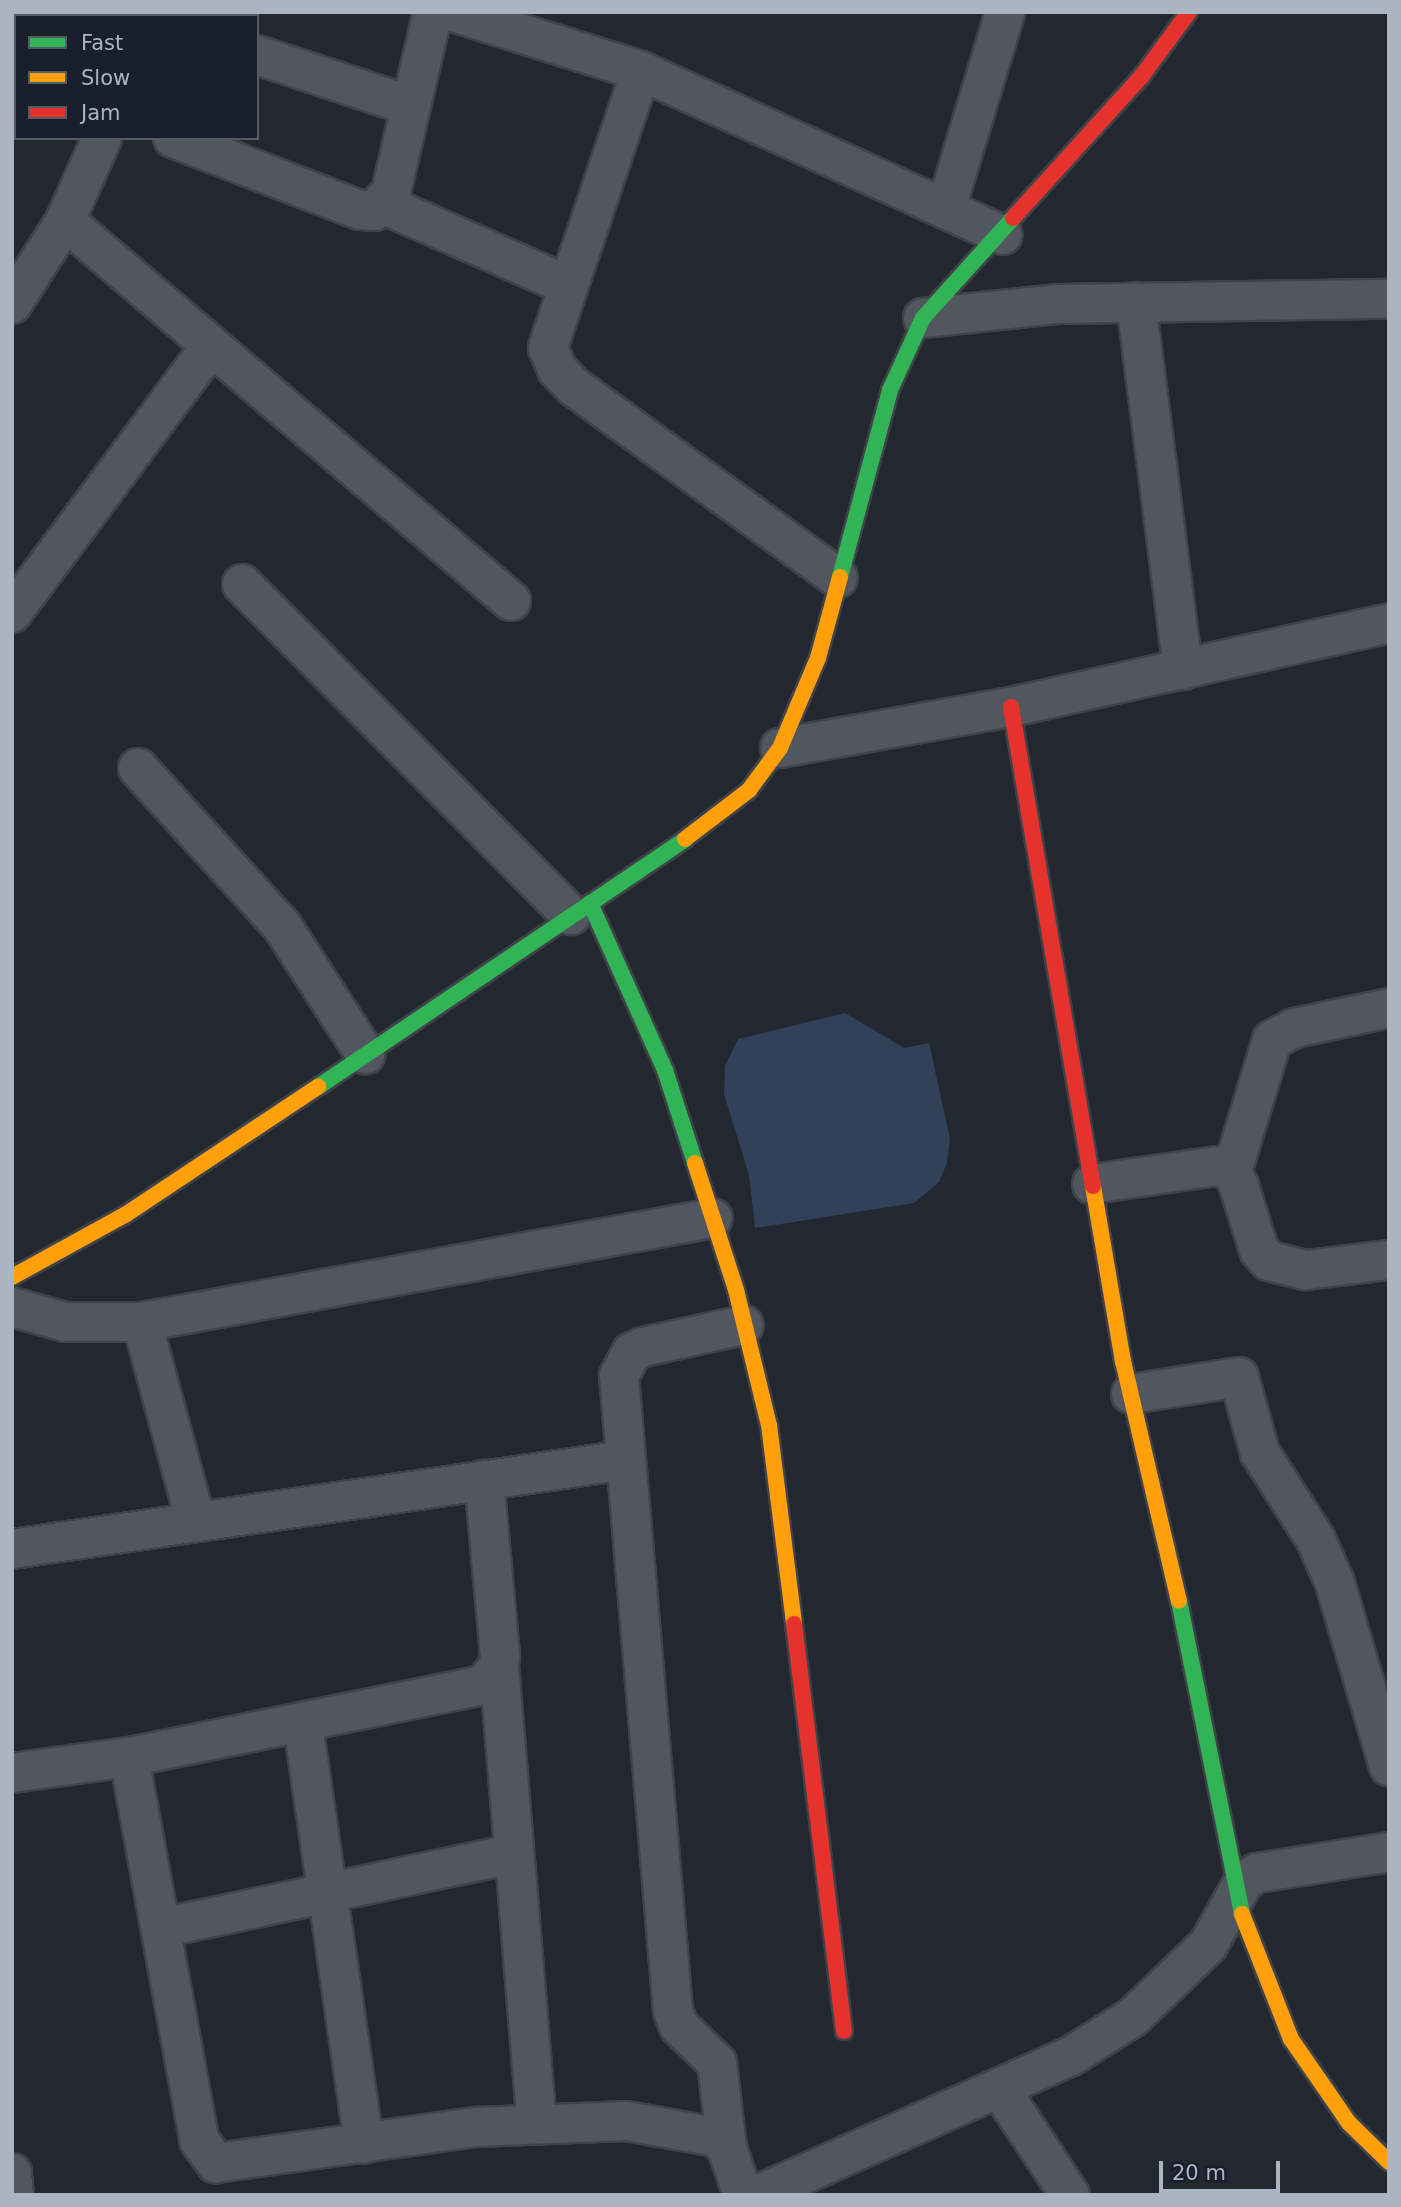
<!DOCTYPE html>
<html>
<head>
<meta charset="utf-8">
<style>
	body { margin:0 }
	#map { position:relative; width:1401px; height:2207px; overflow:hidden; background:#232830; font-family:"DejaVu Sans",sans-serif }
	div>[style] { position:absolute }
	[style*='--x'] { left:calc(var(--x)*1px); top:calc(var(--y)*1px); width:calc(var(--w)*1px); rotate:calc(var(--a)*1deg) }
	.water>* { inset:0; background:#304159 }
	.roads { filter:drop-shadow(2px 0 #3f4349) drop-shadow(-2px 0 #3f4349) drop-shadow(0 2px #3f4349) drop-shadow(0 -2px #3f4349) }
	.street>* { height:38px; margin:-19px; padding:0 19px; transform-origin:19px; border-radius:19px; background:#52575f }
	.fast>* { height:16px; margin:-8px; padding:0 8px; transform-origin:8px; border-radius:8px; background:#30b455 }
	.slow>* { height:16px; margin:-8px; padding:0 8px; transform-origin:8px; border-radius:8px; background:#ff9f0a }
	.jam>* { height:16px; margin:-8px; padding:0 8px; transform-origin:8px; border-radius:8px; background:#e5322d }
	span { translate:-50% -50%; white-space:nowrap; text-align:center; line-height:1.15; -webkit-text-stroke:7px #181f2a; paint-order:stroke }
	.frame { position:absolute; inset:0; border:14px solid #abb4c3; pointer-events:none }
	.legend { position:absolute; left:14px; top:14px; width:245px; height:126px; box-sizing:border-box; background:#181f2a; border:2px solid #535b67; margin:0; padding:9px 12px; list-style:none; font-size:21px; color:#abb4c3 }
	.legend li { display:flex; align-items:center; gap:14px; height:35px }
	.legend b { width:35px; border:2px solid #535b67 }
	.scale { position:absolute; left:1159px; top:2161px; width:121px; height:32px; box-sizing:border-box; border:4px solid #abb4c3; border-top:0; padding-left:9px; font-size:21px; line-height:24px; white-space:nowrap; color:#abb4c3; -webkit-text-stroke:5px #181f2a; paint-order:stroke }
</style>
</head>
<body>
<div id="map">
	<div class="water">
		<i style="clip-path:polygon(845px 1013px,904px 1048px,929px 1043px,950px 1139px,947px 1163px,939px 1182px,914px 1203px,755px 1228px,749px 1175px,724px 1094px,725px 1066px,738px 1039px)"></i>
	</div>
	<div class="roads">
		<div class="street">
			<i style="--x:123;--y:12;--w:16;--a:15"></i>
			<i style="--x:453;--y:12;--w:197;--a:17.4"></i>
			<i style="--x:641;--y:71;--w:397;--a:24.4"></i>
			<i style="--x:257;--y:55;--w:162;--a:18.3"></i>
			<i style="--x:641;--y:71;--w:292;--a:108.6"></i>
			<i style="--x:548;--y:348;--w:23;--a:67"></i>
			<i style="--x:557;--y:369;--w:23;--a:47"></i>
			<i style="--x:573;--y:386;--w:327;--a:35.9"></i>
			<i style="--x:173;--y:138;--w:200;--a:21.1"></i>
			<i style="--x:360;--y:210;--w:14;--a:4"></i>
			<i style="--x:374;--y:211;--w:25;--a:-48"></i>
			<i style="--x:391;--y:192;--w:185;--a:-76.9"></i>
			<i style="--x:385;--y:205;--w:199;--a:23.7"></i>
			<i style="--x:946;--y:208;--w:205;--a:-73.2"></i>
			<i style="--x:65;--y:221;--w:586;--a:40.43"></i>
			<i style="--x:1136;--y:302;--w:371;--a:82.7"></i>
			<i style="--x:12;--y:304;--w:98;--a:-57.4"></i>
			<i style="--x:65;--y:221;--w:91;--a:-66"></i>
			<i style="--x:923;--y:318;--w:137;--a:-5.9"></i>
			<i style="--x:1059;--y:304;--w:330;--a:-0.9"></i>
			<i style="--x:242;--y:584;--w:467;--a:45.2"></i>
			<i style="--x:12;--y:613;--w:333;--a:-53.3"></i>
			<i style="--x:780;--y:748;--w:235;--a:-10.1"></i>
			<i style="--x:1011;--y:707;--w:387;--a:-12.5"></i>
			<i style="--x:138;--y:768;--w:214;--a:47.7"></i>
			<i style="--x:282;--y:926;--w:153;--a:57"></i>
			<i style="--x:1232;--y:1172;--w:138;--a:-73.1"></i>
			<i style="--x:1272;--y:1040;--w:26;--a:-28"></i>
			<i style="--x:1295;--y:1028;--w:96;--a:-12"></i>
			<i style="--x:1092;--y:1184;--w:126;--a:-8.2"></i>
			<i style="--x:1217;--y:1166;--w:16;--a:22"></i>
			<i style="--x:1232;--y:1172;--w:16;--a:63"></i>
			<i style="--x:1239;--y:1186;--w:67;--a:72.6"></i>
			<i style="--x:1259;--y:1250;--w:15;--a:48"></i>
			<i style="--x:1269;--y:1261;--w:38;--a:14"></i>
			<i style="--x:1306;--y:1270;--w:84;--a:-6.9"></i>
			<i style="--x:12;--y:1307;--w:55;--a:15.8"></i>
			<i style="--x:65;--y:1322;--w:77;--a:0"></i>
			<i style="--x:142;--y:1322;--w:580;--a:-10.32"></i>
			<i style="--x:142;--y:1322;--w:207;--a:74.9"></i>
			<i style="--x:1131;--y:1394;--w:109;--a:-8.9"></i>
			<i style="--x:1239;--y:1377;--w:79;--a:74.6"></i>
			<i style="--x:1260;--y:1453;--w:103;--a:57.2"></i>
			<i style="--x:1316;--y:1540;--w:47;--a:66.2"></i>
			<i style="--x:1335;--y:1583;--w:191;--a:73.6"></i>
			<i style="--x:12;--y:1549;--w:620;--a:-8.25"></i>
			<i style="--x:499;--y:1665;--w:460;--a:85.3"></i>
			<i style="--x:303;--y:1725;--w:423;--a:81.7"></i>
			<i style="--x:129;--y:1757;--w:389;--a:79.6"></i>
			<i style="--x:199;--y:2140;--w:29;--a:54"></i>
			<i style="--x:216;--y:2163;--w:263;--a:-7.9"></i>
			<i style="--x:477;--y:2127;--w:149;--a:-2.3"></i>
			<i style="--x:626;--y:2121;--w:91;--a:10.1"></i>
			<i style="--x:716;--y:2137;--w:16;--a:45"></i>
			<i style="--x:727;--y:2148;--w:50;--a:71.2"></i>
			<i style="--x:12;--y:1773;--w:118;--a:-7.8"></i>
			<i style="--x:129;--y:1757;--w:362;--a:-11.5"></i>
			<i style="--x:484;--y:1685;--w:25;--a:-53"></i>
			<i style="--x:499;--y:1665;--w:10;--a:-84"></i>
			<i style="--x:500;--y:1655;--w:176;--a:-95.2"></i>
			<i style="--x:161;--y:1928;--w:360;--a:-11.9"></i>
			<i style="--x:1000;--y:2089;--w:127;--a:56.6"></i>
			<i style="--x:727;--y:2148;--w:86;--a:-96.7"></i>
			<i style="--x:717;--y:2063;--w:53;--a:-135.8"></i>
			<i style="--x:679;--y:2026;--w:16;--a:-112"></i>
			<i style="--x:673;--y:2011;--w:637;--a:-94.86"></i>
			<i style="--x:619;--y:1376;--w:27;--a:-62"></i>
			<i style="--x:632;--y:1352;--w:12;--a:-24"></i>
			<i style="--x:643;--y:1347;--w:103;--a:-12.3"></i>
			<i style="--x:12;--y:2173;--w:22;--a:85"></i>
			<i style="--x:757;--y:2195;--w:343;--a:-23.9"></i>
			<i style="--x:1071;--y:2056;--w:73;--a:-32.2"></i>
			<i style="--x:1133;--y:2017;--w:104;--a:-43.8"></i>
			<i style="--x:1208;--y:1945;--w:73;--a:-60.6"></i>
			<i style="--x:1244;--y:1881;--w:15;--a:-32"></i>
			<i style="--x:1257;--y:1873;--w:134;--a:-9"></i>
		</div>
		<div class="fast">
			<i style="--x:840;--y:577;--w:194;--a:-75"></i>
			<i style="--x:890;--y:390;--w:79;--a:-65.4"></i>
			<i style="--x:923;--y:318;--w:135;--a:-48"></i>
			<i style="--x:590;--y:903;--w:183;--a:65.8"></i>
			<i style="--x:665;--y:1070;--w:98;--a:72.1"></i>
			<i style="--x:318;--y:1087;--w:443;--a:-34"></i>
			<i style="--x:1179;--y:1601;--w:319;--a:78.6"></i>
		</div>
		<div class="slow">
			<i style="--x:685;--y:839;--w:81;--a:-37.4"></i>
			<i style="--x:749;--y:790;--w:52;--a:-53.6"></i>
			<i style="--x:780;--y:748;--w:98;--a:-67.1"></i>
			<i style="--x:818;--y:658;--w:84;--a:-74.8"></i>
			<i style="--x:695;--y:1163;--w:133;--a:72.1"></i>
			<i style="--x:736;--y:1290;--w:139;--a:76.3"></i>
			<i style="--x:769;--y:1425;--w:201;--a:82.8"></i>
			<i style="--x:1093;--y:1186;--w:178;--a:80.3"></i>
			<i style="--x:1123;--y:1361;--w:246;--a:76.9"></i>
			<i style="--x:12;--y:1277;--w:129;--a:-28.8"></i>
			<i style="--x:125;--y:1215;--w:232;--a:-33.6"></i>
			<i style="--x:1242;--y:1914;--w:134;--a:68.6"></i>
			<i style="--x:1291;--y:2039;--w:102;--a:55.4"></i>
			<i style="--x:1349;--y:2123;--w:56;--a:44.3"></i>
		</div>
		<div class="jam">
			<i style="--x:1013;--y:218;--w:190;--a:-47.8"></i>
			<i style="--x:1141;--y:77;--w:81;--a:-53.6"></i>
			<i style="--x:1011;--y:707;--w:486;--a:80.3"></i>
			<i style="--x:794;--y:1624;--w:410;--a:83"></i>
		</div>
	</div>
	<div class="frame"></div>
	<ul class="legend">
	<li><b style="height:9px;background:#30b455"></b>Fast</li>
	<li><b style="height:9px;background:#ff9f0a"></b>Slow</li>
	<li><b style="height:9px;background:#e5322d"></b>Jam</li>
	</ul>
	<div class="scale">20 m</div>
</div>
</body>
</html>
